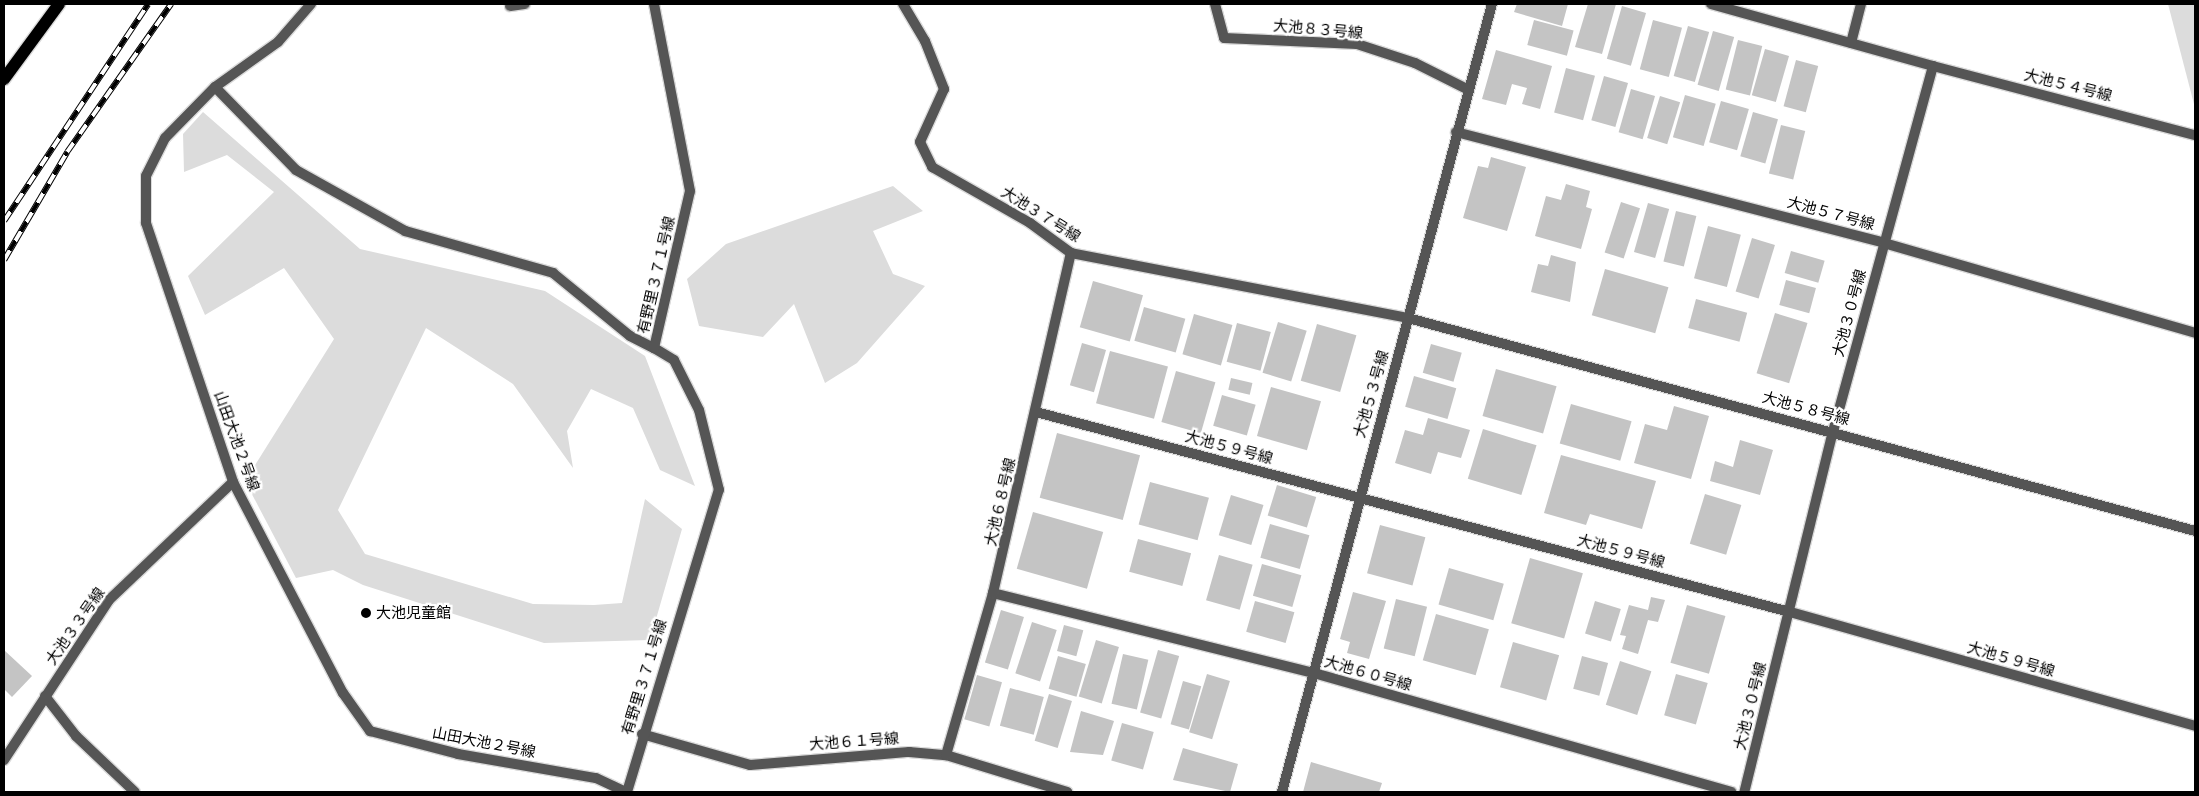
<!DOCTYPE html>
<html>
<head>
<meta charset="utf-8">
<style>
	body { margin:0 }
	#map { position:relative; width:2199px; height:796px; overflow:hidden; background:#fff; font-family:Inter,"Noto Sans JP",sans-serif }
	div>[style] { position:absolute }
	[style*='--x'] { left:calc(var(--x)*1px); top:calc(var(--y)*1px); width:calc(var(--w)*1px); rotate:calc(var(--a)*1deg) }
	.green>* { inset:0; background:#dcdcdc }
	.building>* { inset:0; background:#c4c4c4; transform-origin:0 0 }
	.roads { filter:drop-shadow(1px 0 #dbdbdb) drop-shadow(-1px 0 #dbdbdb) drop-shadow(0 1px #dbdbdb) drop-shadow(0 -1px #dbdbdb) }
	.street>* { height:10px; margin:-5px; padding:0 5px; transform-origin:5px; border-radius:5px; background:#555 }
	.primary>* { height:12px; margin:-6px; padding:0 6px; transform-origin:6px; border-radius:6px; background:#000 }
	.rail>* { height:5.5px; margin-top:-2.75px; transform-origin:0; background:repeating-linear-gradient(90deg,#fff 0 11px,#000 0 22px); box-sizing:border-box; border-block:1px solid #000 }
	.dots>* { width:14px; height:14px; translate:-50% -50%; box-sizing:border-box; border:2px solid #fff; border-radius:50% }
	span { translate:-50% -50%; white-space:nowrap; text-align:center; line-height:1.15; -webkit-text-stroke:4.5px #fff; paint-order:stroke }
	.street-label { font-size:15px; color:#000 }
	.poi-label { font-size:15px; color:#000 }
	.left { translate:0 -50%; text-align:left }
	.frame { position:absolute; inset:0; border:5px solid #000; pointer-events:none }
</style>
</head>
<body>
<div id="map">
	<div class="green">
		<i style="clip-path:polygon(2168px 4px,2195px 4px,2195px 108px)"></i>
		<i style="clip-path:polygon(203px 112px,360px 249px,545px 291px,645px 356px,695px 486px,660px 470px,633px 408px,591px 389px,567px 431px,573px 468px,513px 384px,426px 328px,338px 510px,365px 554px,533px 604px,594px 605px,622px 603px,645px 499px,682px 529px,650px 640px,544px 643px,363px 585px,333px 570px,296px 578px,245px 481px,334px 339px,284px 268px,205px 315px,188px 276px,274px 192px,227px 155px,184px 172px,183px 134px)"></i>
		<i style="clip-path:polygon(893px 186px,923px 211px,873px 231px,893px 274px,925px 286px,857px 363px,825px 383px,794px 304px,763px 337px,699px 326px,687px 279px,726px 244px)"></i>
	</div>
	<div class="building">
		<i style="clip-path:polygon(1517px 4px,1568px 4px,1562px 26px,1514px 12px)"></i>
		<i style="clip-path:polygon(1588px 4px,1616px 4px,1602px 54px,1575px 47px)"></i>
		<i style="left:1622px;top:6px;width:25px;height:55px;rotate:16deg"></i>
		<i style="left:1534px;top:20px;width:41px;height:26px;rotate:15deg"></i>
		<i style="left:1653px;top:20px;width:30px;height:51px;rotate:15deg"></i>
		<i style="left:1688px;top:26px;width:22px;height:52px;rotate:16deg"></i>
		<i style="left:1713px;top:31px;width:22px;height:56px;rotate:16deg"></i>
		<i style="left:1738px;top:40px;width:25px;height:51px;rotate:14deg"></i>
		<i style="left:1765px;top:49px;width:25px;height:48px;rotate:16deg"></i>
		<i style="clip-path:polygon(1496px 50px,1552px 66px,1540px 109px,1522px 104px,1527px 88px,1512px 84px,1506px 105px,1482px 99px)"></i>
		<i style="left:1796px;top:60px;width:23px;height:48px;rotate:15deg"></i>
		<i style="left:1566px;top:68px;width:30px;height:46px;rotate:15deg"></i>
		<i style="left:1604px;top:76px;width:25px;height:46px;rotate:16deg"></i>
		<i style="left:1631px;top:89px;width:25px;height:45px;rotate:16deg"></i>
		<i style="left:1685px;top:95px;width:32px;height:44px;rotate:16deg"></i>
		<i style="left:1660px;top:96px;width:21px;height:44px;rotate:17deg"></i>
		<i style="left:1721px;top:101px;width:29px;height:43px;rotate:16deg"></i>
		<i style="left:1753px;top:112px;width:26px;height:46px;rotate:16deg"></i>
		<i style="left:1781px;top:125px;width:25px;height:50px;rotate:14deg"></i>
		<i style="clip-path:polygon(1491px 157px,1526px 167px,1507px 231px,1463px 218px,1478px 166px,1488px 168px)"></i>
		<i style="clip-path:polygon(1566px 184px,1590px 191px,1586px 207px,1592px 209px,1581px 249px,1535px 236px,1546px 196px,1561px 200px)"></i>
		<i style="left:1621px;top:202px;width:20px;height:53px;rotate:18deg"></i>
		<i style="left:1648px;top:203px;width:22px;height:51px;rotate:16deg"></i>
		<i style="left:1676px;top:211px;width:21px;height:52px;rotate:14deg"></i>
		<i style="left:1708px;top:226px;width:34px;height:54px;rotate:15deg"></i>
		<i style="left:1752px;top:238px;width:24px;height:56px;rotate:17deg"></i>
		<i style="left:1791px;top:251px;width:35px;height:23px;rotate:16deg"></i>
		<i style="clip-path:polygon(1551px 255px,1576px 262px,1570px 302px,1531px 292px,1538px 264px,1548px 266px)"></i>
		<i style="left:1605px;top:269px;width:66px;height:48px;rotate:16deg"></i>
		<i style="left:1786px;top:280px;width:31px;height:26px;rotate:15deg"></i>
		<i style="left:1093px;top:281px;width:52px;height:48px;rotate:16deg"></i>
		<i style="left:1696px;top:299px;width:53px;height:30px;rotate:15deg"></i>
		<i style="left:1144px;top:307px;width:43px;height:35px;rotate:16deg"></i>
		<i style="left:1775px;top:313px;width:34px;height:63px;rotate:17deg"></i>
		<i style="left:1194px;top:314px;width:40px;height:42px;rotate:16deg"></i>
		<i style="left:1278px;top:322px;width:30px;height:53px;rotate:17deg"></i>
		<i style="left:1237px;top:323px;width:35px;height:40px;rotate:15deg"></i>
		<i style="left:1317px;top:324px;width:41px;height:59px;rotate:16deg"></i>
		<i style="left:1082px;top:343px;width:25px;height:44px;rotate:16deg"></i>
		<i style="left:1431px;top:344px;width:32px;height:30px;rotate:16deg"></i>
		<i style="left:1110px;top:351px;width:60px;height:54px;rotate:15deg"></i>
		<i style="left:1496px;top:369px;width:63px;height:49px;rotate:16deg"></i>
		<i style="left:1176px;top:371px;width:41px;height:53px;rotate:16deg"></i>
		<i style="left:1414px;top:376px;width:44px;height:32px;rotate:16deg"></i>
		<i style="left:1231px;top:378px;width:22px;height:12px;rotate:13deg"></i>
		<i style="left:1271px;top:387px;width:52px;height:51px;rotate:16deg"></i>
		<i style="left:1222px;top:395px;width:35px;height:32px;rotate:16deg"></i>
		<i style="left:1571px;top:404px;width:63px;height:41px;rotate:16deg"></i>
		<i style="clip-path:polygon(1674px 406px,1709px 416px,1691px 479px,1634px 463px,1645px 424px,1667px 430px)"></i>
		<i style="clip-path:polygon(1428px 418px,1470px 430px,1461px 458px,1438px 452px,1431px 474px,1395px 463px,1405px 430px,1423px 435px)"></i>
		<i style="left:1483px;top:429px;width:56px;height:52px;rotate:17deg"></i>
		<i style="left:1057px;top:433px;width:86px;height:67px;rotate:15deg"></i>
		<i style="clip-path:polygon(1740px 440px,1773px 450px,1760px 495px,1710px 481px,1715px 461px,1733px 467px)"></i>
		<i style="clip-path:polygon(1561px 455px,1656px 481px,1642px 529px,1590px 514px,1586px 525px,1544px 513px)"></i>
		<i style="left:1150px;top:482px;width:61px;height:44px;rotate:15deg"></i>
		<i style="left:1277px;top:485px;width:41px;height:32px;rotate:17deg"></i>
		<i style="left:1705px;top:494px;width:38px;height:52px;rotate:17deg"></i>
		<i style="left:1231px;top:495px;width:34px;height:42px;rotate:17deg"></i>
		<i style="left:1033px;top:512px;width:73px;height:59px;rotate:16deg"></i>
		<i style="left:1270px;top:524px;width:41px;height:35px;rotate:16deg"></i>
		<i style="left:1380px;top:525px;width:47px;height:50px;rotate:15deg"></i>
		<i style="left:1138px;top:539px;width:55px;height:34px;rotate:15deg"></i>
		<i style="left:1219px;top:555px;width:35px;height:47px;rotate:16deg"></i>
		<i style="left:1530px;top:558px;width:55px;height:68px;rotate:16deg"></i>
		<i style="left:1262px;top:564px;width:41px;height:33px;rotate:16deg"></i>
		<i style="left:1449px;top:568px;width:57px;height:38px;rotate:16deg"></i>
		<i style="clip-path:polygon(1353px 592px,1386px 601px,1369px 659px,1347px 653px,1350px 642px,1340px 639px)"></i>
		<i style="clip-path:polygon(1651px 597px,1665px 600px,1658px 622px,1648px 620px,1638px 654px,1622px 649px,1626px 636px,1620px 635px,1629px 605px,1648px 610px)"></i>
		<i style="left:1396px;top:599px;width:32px;height:51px;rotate:14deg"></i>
		<i style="left:1255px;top:601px;width:41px;height:32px;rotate:16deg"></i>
		<i style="left:1595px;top:601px;width:27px;height:34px;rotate:17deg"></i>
		<i style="left:1687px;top:605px;width:40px;height:60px;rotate:16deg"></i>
		<i style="left:1001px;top:610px;width:24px;height:55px;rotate:17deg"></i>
		<i style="left:1436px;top:614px;width:55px;height:48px;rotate:16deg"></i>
		<i style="left:1032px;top:622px;width:26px;height:54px;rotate:18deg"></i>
		<i style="left:1064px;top:625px;width:20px;height:27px;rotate:15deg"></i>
		<i style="left:1096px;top:640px;width:24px;height:59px;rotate:17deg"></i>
		<i style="left:1513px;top:642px;width:48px;height:47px;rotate:16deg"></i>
		<i style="clip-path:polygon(4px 650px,32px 676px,12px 697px,4px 689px)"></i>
		<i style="left:1158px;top:650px;width:22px;height:65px;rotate:16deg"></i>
		<i style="left:1123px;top:654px;width:26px;height:51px;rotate:13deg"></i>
		<i style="left:1058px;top:656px;width:29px;height:34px;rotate:16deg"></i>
		<i style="left:1582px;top:656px;width:27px;height:34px;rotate:15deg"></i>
		<i style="left:1620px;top:661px;width:33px;height:46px;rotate:18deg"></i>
		<i style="left:1207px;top:674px;width:24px;height:61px;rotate:17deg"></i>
		<i style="left:1676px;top:674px;width:33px;height:43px;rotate:16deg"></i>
		<i style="left:977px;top:675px;width:26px;height:46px;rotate:16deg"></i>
		<i style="left:1183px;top:681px;width:19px;height:45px;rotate:16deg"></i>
		<i style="left:1010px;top:688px;width:35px;height:39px;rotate:15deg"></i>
		<i style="left:1049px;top:694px;width:24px;height:49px;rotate:17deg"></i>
		<i style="clip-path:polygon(1081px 711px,1114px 721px,1103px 755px,1070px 752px)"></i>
		<i style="left:1122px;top:723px;width:33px;height:39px;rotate:16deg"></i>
		<i style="clip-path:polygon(1183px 748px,1238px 764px,1230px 792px,1173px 780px)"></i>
		<i style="clip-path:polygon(1311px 762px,1382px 783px,1379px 792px,1303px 792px)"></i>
	</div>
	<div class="roads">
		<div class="street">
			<i style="--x:311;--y:4;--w:50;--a:131"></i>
			<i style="--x:278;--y:42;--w:77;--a:144.5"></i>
			<i style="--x:215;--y:87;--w:71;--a:134.4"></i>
			<i style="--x:165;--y:138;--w:42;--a:116.6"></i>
			<i style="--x:146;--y:176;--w:47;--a:90"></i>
			<i style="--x:146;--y:223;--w:273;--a:71.4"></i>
			<i style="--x:233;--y:482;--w:238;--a:62.5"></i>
			<i style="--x:343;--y:693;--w:47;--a:54.6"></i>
			<i style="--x:370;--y:731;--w:91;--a:14.6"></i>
			<i style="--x:458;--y:754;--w:140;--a:9.9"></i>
			<i style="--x:596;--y:778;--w:33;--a:25"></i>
			<i style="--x:903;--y:4;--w:43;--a:59.3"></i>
			<i style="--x:925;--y:41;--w:52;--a:68.4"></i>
			<i style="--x:944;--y:89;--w:58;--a:114.4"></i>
			<i style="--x:920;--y:142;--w:28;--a:64"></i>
			<i style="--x:932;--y:167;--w:113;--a:29.7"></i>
			<i style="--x:1030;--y:223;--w:51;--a:36.2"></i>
			<i style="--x:1071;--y:253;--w:343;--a:10.9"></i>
			<i style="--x:1408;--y:318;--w:815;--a:15.14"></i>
			<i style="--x:1215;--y:4;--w:35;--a:75"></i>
			<i style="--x:1224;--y:38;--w:133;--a:2.6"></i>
			<i style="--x:1357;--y:44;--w:61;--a:18.1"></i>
			<i style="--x:1415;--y:63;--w:58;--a:26.6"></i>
			<i style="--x:1711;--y:4;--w:230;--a:15.6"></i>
			<i style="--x:1933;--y:66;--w:378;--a:105.3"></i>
			<i style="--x:1833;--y:431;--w:372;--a:103.8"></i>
			<i style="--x:510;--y:6;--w:15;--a:-8"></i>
			<i style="--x:1851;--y:43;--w:40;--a:-75.6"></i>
			<i style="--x:1933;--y:66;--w:271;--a:14.8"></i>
			<i style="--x:215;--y:87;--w:116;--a:45.7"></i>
			<i style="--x:296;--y:170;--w:125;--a:29.2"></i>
			<i style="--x:405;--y:231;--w:154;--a:15.8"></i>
			<i style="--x:553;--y:273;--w:99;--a:39.3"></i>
			<i style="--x:630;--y:336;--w:27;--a:27"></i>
			<i style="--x:1456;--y:132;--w:442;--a:14.5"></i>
			<i style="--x:1884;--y:243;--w:324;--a:16.1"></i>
			<i style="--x:1036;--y:412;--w:780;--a:14.86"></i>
			<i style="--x:1790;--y:612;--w:421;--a:15.7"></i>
			<i style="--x:993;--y:593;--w:331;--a:14"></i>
			<i style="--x:1314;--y:673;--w:434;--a:15.9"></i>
			<i style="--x:45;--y:696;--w:51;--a:52.2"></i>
			<i style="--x:76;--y:736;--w:81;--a:43.5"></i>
			<i style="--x:642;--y:734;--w:112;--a:16"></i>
			<i style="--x:750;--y:765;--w:160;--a:-4.7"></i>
			<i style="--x:909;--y:752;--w:37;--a:5"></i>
			<i style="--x:946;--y:755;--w:127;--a:17"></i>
			<i style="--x:946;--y:755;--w:169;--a:-73.8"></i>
			<i style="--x:993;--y:593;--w:349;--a:-77.1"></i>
			<i style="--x:4;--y:760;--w:191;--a:-56.7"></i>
			<i style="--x:109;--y:600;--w:171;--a:-43.6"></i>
			<i style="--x:627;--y:792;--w:316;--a:-73.1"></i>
			<i style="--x:719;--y:490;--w:82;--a:-104"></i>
			<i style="--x:699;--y:410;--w:56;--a:-116.6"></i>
			<i style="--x:674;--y:360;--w:23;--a:-149"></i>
			<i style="--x:654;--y:348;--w:161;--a:-77.1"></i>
			<i style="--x:690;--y:191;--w:190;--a:-100.9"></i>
			<i style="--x:1282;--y:792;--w:816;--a:-75.08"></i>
		</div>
		<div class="primary">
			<i style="--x:4;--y:79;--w:93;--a:-53.7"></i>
		</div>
	</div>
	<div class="rail">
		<i style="--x:4;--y:221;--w:260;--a:-56.4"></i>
		<i style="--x:4;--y:260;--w:125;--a:-59.7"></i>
		<i style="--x:67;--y:152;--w:181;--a:-54.9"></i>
	</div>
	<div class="dots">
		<i style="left:366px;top:613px;background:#000"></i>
	</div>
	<div class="street-label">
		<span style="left:1318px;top:29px;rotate:5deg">大池８３号線</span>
		<span style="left:2068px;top:85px;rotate:14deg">大池５４号線</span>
		<span style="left:1831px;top:213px;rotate:15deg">大池５７号線</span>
		<span style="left:1041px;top:214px;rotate:32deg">大池３７号線</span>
		<span style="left:656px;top:275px;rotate:-77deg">有野里３７１号線</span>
		<span style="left:1849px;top:313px;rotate:-75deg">大池３０号線</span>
		<span style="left:1371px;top:394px;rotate:-74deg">大池５３号線</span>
		<span style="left:1806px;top:408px;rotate:15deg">大池５８号線</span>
		<span style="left:237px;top:441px;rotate:70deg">山田大池２号線</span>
		<span style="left:1229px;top:447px;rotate:15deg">大池５９号線</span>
		<span style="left:1000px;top:502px;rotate:-77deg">大池６８号線</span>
		<span style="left:1621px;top:551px;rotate:15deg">大池５９号線</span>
		<span style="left:75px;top:626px;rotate:-55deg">大池３３号線</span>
		<span style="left:2011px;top:659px;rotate:16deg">大池５９号線</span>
		<span style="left:1368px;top:673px;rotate:16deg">大池６０号線</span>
		<span style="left:644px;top:677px;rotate:-73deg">有野里３７１号線</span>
		<span style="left:1750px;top:706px;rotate:-76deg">大池３０号線</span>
		<span style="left:854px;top:741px;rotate:-4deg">大池６１号線</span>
		<span style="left:484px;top:742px;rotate:11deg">山田大池２号線</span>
	</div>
	<div class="poi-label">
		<span class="left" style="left:376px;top:613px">大池児童館</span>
	</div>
	<div class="frame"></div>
</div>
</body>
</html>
